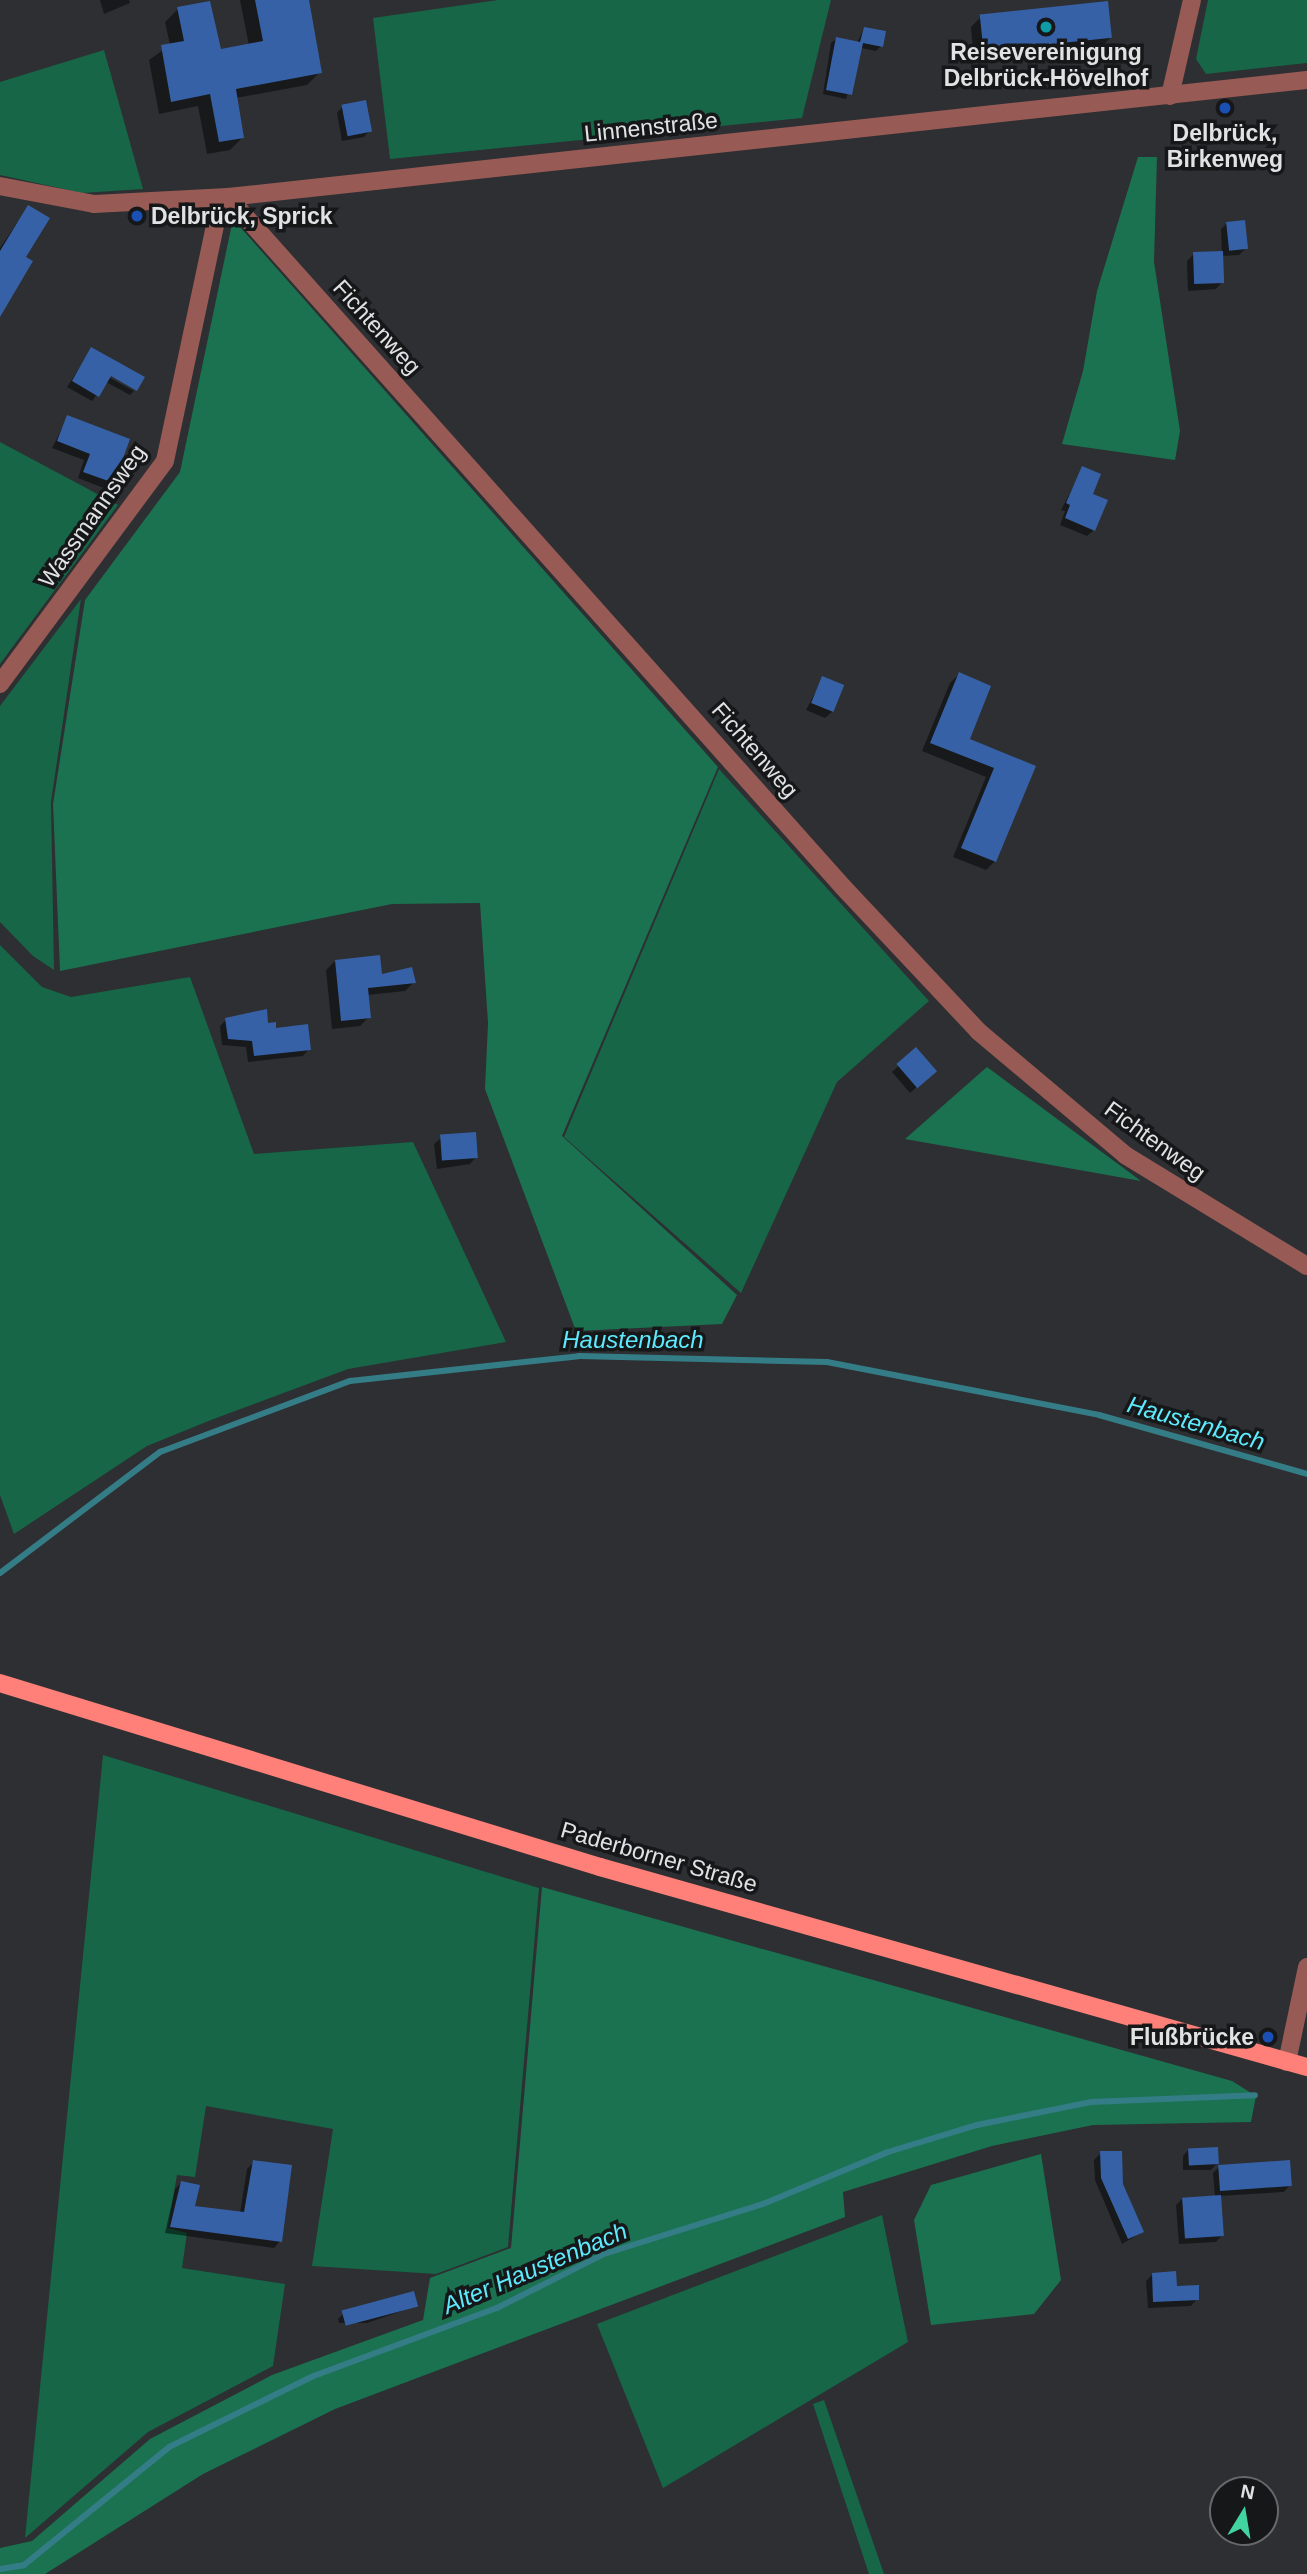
<!DOCTYPE html>
<html>
<head>
<meta charset="utf-8">
<style>
	body { margin:0 }
	#map { position:relative; width:1307px; height:2574px; overflow:hidden; background:#2d2f32; font-family:Arial,sans-serif }
	div>[style] { position:absolute }
	[style*='--x'] { left:calc(var(--x)*1px); top:calc(var(--y)*1px); width:calc(var(--w)*1px); rotate:calc(var(--a)*1deg) }
	.green>* { inset:0; background:#166647 }
	.forest>* { inset:0; background:#1b7250 }
	.shadow>* { inset:0; background:#0007 }
	.stream>* { height:6px; margin:-3px; padding:0 3px; transform-origin:3px; border-radius:3px; background:#347d87 }
	.building>* { inset:0; background:#3661a7; transform-origin:0 0 }
	.minor>* { height:18px; margin:-9px; padding:0 9px; transform-origin:9px; border-radius:9px; background:#975a55 }
	.major>* { height:18px; margin:-9px; padding:0 9px; transform-origin:9px; border-radius:9px; background:#fe8079 }
	.dots>* { width:19px; height:19px; translate:-50% -50%; box-sizing:border-box; border:4px solid #161718; border-radius:50% }
	span { translate:-50% -50%; white-space:nowrap; text-align:center; line-height:1.15; -webkit-text-stroke:7px #161718; paint-order:stroke }
	.poi-label { font-size:23px; color:#e1e2e4; font-weight:700 }
	.left { translate:0 -50%; text-align:left }
	.right { translate:-100% -50%; text-align:right }
	.street-label { font-size:23px; color:#e1e2e4 }
	.water-label { font-size:24px; color:#5eeafd; font-style:italic }
	.north { position:absolute; left:1209px; top:2476px; width:70px; height:70px; box-sizing:border-box; background:#161718; border:2px solid #67686a; border-radius:50%; rotate:11deg; font-size:19px; font-weight:700; line-height:28px; text-align:center; color:#e1e2e4 }
	.north::after { content:''; display:block; margin:auto; width:24px; height:32px; background:#41d4a1; clip-path:polygon(50% 0,100% 100%,50% 72%,0 100%) }
</style>
</head>
<body>
<div id="map">
	<div class="green">
		<i style="clip-path:polygon(498px 0,831px 0,802px 118px,390px 159px,373px 18px)"></i>
		<i style="clip-path:polygon(1208px 0,1307px 0,1307px 63px,1206px 74px,1196px 59px)"></i>
		<i style="clip-path:polygon(104px 50px,143px 189px,82px 193px,0 175px,0 82px)"></i>
		<i style="clip-path:polygon(0 442px,118px 505px,0 664px)"></i>
		<i style="clip-path:polygon(81px 599px,51px 802px,54px 970px,33px 956px,0 922px,0 706px)"></i>
		<i style="clip-path:polygon(719px 769px,929px 1001px,837px 1082px,741px 1293px,564px 1137px)"></i>
		<i style="clip-path:polygon(0 945px,42px 987px,71px 997px,190px 977px,254px 1154px,413px 1142px,506px 1342px,348px 1369px,211px 1420px,147px 1446px,14px 1534px,0 1495px)"></i>
		<i style="clip-path:polygon(103px 1755px,539px 1888px,508px 2247px,436px 2274px,312px 2266px,333px 2129px,206px 2106px,195px 2177px,177px 2175px,168px 2228px,187px 2233px,182px 2268px,285px 2284px,273px 2366px,148px 2432px,25px 2538px)"></i>
		<i style="clip-path:polygon(882px 2215px,908px 2342px,663px 2488px,597px 2324px)"></i>
		<i style="clip-path:polygon(824px 2400px,884px 2574px,869px 2574px,813px 2404px)"></i>
	</div>
	<div class="forest">
		<i style="clip-path:polygon(1138px 157px,1157px 157px,1154px 262px,1180px 431px,1175px 460px,1062px 444px,1083px 371px,1097px 291px)"></i>
		<i style="clip-path:polygon(233px 219px,718px 767px,562px 1136px,737px 1295px,722px 1324px,576px 1331px,485px 1089px,488px 1023px,480px 903px,392px 904px,60px 971px,53px 804px,85px 600px,180px 472px)"></i>
		<i style="clip-path:polygon(987px 1067px,1141px 1181px,905px 1139px)"></i>
		<i style="clip-path:polygon(542px 1887px,1232px 2081px,1256px 2096px,1251px 2122px,1093px 2125px,992px 2146px,843px 2192px,845px 2217px,335px 2409px,203px 2474px,45px 2574px,0 2574px,0 2548px,32px 2541px,150px 2439px,272px 2375px,423px 2320px,430px 2278px,511px 2248px)"></i>
		<i style="clip-path:polygon(1041px 2154px,1061px 2280px,1034px 2314px,931px 2325px,914px 2220px,931px 2185px)"></i>
	</div>
	<div class="shadow">
		<i style="clip-path:polygon(100px 0,129px 0,130px 3px,104px 14px)"></i>
		<i style="clip-path:polygon(240px 0,307px 0,320px 72px,307px 85px,236px 98px,243px 137px,230px 150px,207px 154px,198px 106px,159px 114px,149px 60px,170px 45px,165px 22px,178px 9px,220px 51px,249px 46px)"></i>
		<i style="clip-path:polygon(981px 17px,1110px 38px,1100px 48px,974px 61px,971px 27px)"></i>
		<i style="clip-path:polygon(864px 28px,881px 46px,876px 51px,861px 48px,846px 99px,823px 94px,831px 43px,836px 39px,857px 43px)"></i>
		<i style="clip-path:polygon(343px 106px,370px 130px,364px 137px,342px 141px,337px 113px)"></i>
		<i style="clip-path:polygon(28px 207px,24px 258px,0 312px,0 248px)"></i>
		<i style="clip-path:polygon(1227px 223px,1246px 248px,1239px 255px,1221px 256px,1222px 282px,1216px 289px,1188px 291px,1187px 261px,1194px 254px,1222px 253px,1221px 229px)"></i>
		<i style="clip-path:polygon(92px 349px,103px 374px,134px 391px,130px 395px,106px 382px,92px 401px,67px 387px)"></i>
		<i style="clip-path:polygon(68px 417px,113px 482px,106px 489px,78px 478px,84px 460px,52px 448px)"></i>
		<i style="clip-path:polygon(1083px 468px,1094px 530px,1087px 536px,1060px 525px,1065px 511px,1061px 510px)"></i>
		<i style="clip-path:polygon(959px 674px,967px 740px,1034px 767px,995px 861px,986px 870px,953px 857px,986px 777px,922px 751px,950px 683px)"></i>
		<i style="clip-path:polygon(823px 678px,832px 712px,825px 718px,806px 710px)"></i>
		<i style="clip-path:polygon(335px 961px,381px 976px,414px 982px,405px 991px,367px 995px,369px 1017px,360px 1026px,332px 1029px,326px 970px)"></i>
		<i style="clip-path:polygon(226px 1020px,267px 1025px,309px 1049px,303px 1056px,248px 1062px,246px 1047px,222px 1045px,220px 1026px)"></i>
		<i style="clip-path:polygon(916px 1050px,929px 1076px,910px 1093px,892px 1072px)"></i>
		<i style="clip-path:polygon(441px 1138px,476px 1157px,470px 1164px,437px 1169px,434px 1144px)"></i>
		<i style="clip-path:polygon(1189px 2149px,1217px 2163px,1211px 2170px,1183px 2170px,1183px 2156px)"></i>
		<i style="clip-path:polygon(1101px 2153px,1142px 2232px,1122px 2244px,1095px 2180px,1094px 2160px)"></i>
		<i style="clip-path:polygon(254px 2162px,280px 2241px,274px 2248px,165px 2233px,175px 2189px,181px 2183px,193px 2208px,240px 2213px,247px 2169px)"></i>
		<i style="clip-path:polygon(1219px 2167px,1290px 2185px,1284px 2192px,1219px 2196px,1222px 2235px,1216px 2242px,1179px 2244px,1176px 2205px,1182px 2199px,1215px 2197px,1213px 2173px)"></i>
		<i style="clip-path:polygon(1153px 2274px,1175px 2287px,1197px 2299px,1191px 2306px,1148px 2308px,1146px 2281px)"></i>
		<i style="clip-path:polygon(416px 2306px,367px 2323px,339px 2323px,338px 2319px,343px 2314px)"></i>
	</div>
	<div class="stream">
		<i style="--x:0;--y:1573;--w:201;--a:-37.1"></i>
		<i style="--x:160;--y:1452;--w:203;--a:-20.5"></i>
		<i style="--x:350;--y:1381;--w:230;--a:-6.2"></i>
		<i style="--x:579;--y:1356;--w:248;--a:1.4"></i>
		<i style="--x:827;--y:1362;--w:277;--a:11"></i>
		<i style="--x:1099;--y:1415;--w:216;--a:15.8"></i>
		<i style="--x:0;--y:2569;--w:24;--a:-9"></i>
		<i style="--x:24;--y:2565;--w:187;--a:-39.1"></i>
		<i style="--x:169;--y:2447;--w:158;--a:-26.2"></i>
		<i style="--x:311;--y:2377;--w:198;--a:-20.4"></i>
		<i style="--x:497;--y:2308;--w:120;--a:-26.8"></i>
		<i style="--x:604;--y:2254;--w:167;--a:-17.5"></i>
		<i style="--x:763;--y:2204;--w:135;--a:-22.6"></i>
		<i style="--x:888;--y:2152;--w:93;--a:-16.9"></i>
		<i style="--x:977;--y:2125;--w:116;--a:-11.4"></i>
		<i style="--x:1091;--y:2102;--w:164;--a:-2.4"></i>
	</div>
	<div class="building">
		<i style="clip-path:polygon(255px 0,309px 0,322px 73px,236px 89px,244px 138px,219px 142px,210px 94px,171px 102px,161px 45px,184px 41px,177px 7px,210px 1px,221px 49px,263px 41px)"></i>
		<i style="left:1108px;top:1px;width:37px;height:129px;rotate:84deg"></i>
		<i style="clip-path:polygon(864px 27px,886px 31px,883px 47px,863px 43px,852px 95px,826px 90px,836px 37px,860px 42px)"></i>
		<i style="left:366px;top:100px;width:32px;height:25px;rotate:79deg"></i>
		<i style="clip-path:polygon(28px 205px,50px 218px,26px 257px,33px 261px,0 317px,0 251px)"></i>
		<i style="left:1245px;top:220px;width:29px;height:19px;rotate:84deg"></i>
		<i style="left:1223px;top:251px;width:32px;height:30px;rotate:88deg"></i>
		<i style="clip-path:polygon(91px 347px,145px 377px,137px 391px,111px 376px,99px 397px,72px 381px)"></i>
		<i style="clip-path:polygon(67px 415px,130px 439px,114px 483px,83px 472px,90px 454px,57px 441px)"></i>
		<i style="clip-path:polygon(1082px 466px,1101px 474px,1093px 494px,1108px 500px,1095px 531px,1065px 518px,1070px 505px,1066px 503px)"></i>
		<i style="clip-path:polygon(959px 672px,991px 686px,970px 739px,1036px 766px,996px 862px,961px 848px,994px 768px,930px 743px)"></i>
		<i style="left:822px;top:676px;width:24px;height:29px;rotate:22deg"></i>
		<i style="clip-path:polygon(380px 955px,382px 974px,412px 967px,416px 983px,368px 988px,371px 1018px,341px 1021px,335px 960px)"></i>
		<i style="clip-path:polygon(267px 1009px,268px 1023px,276px 1022px,276px 1028px,308px 1024px,311px 1050px,254px 1056px,252px 1041px,228px 1039px,225px 1018px)"></i>
		<i style="left:916px;top:1047px;width:32px;height:26px;rotate:49deg"></i>
		<i style="left:476px;top:1132px;width:26px;height:36px;rotate:86deg"></i>
		<i style="left:1218px;top:2147px;width:17px;height:30px;rotate:87deg"></i>
		<i style="clip-path:polygon(1100px 2151px,1122px 2151px,1123px 2184px,1144px 2232px,1128px 2239px,1101px 2178px)"></i>
		<i style="clip-path:polygon(253px 2160px,292px 2165px,282px 2242px,170px 2227px,181px 2181px,200px 2185px,195px 2206px,244px 2212px)"></i>
		<i style="left:1290px;top:2160px;width:26px;height:72px;rotate:86deg"></i>
		<i style="left:1221px;top:2195px;width:41px;height:39px;rotate:86deg"></i>
		<i style="clip-path:polygon(1176px 2271px,1177px 2286px,1199px 2285px,1199px 2300px,1153px 2302px,1152px 2273px)"></i>
		<i style="left:414px;top:2291px;width:16px;height:75px;rotate:75deg"></i>
	</div>
	<div class="minor">
		<i style="--x:1170;--y:96;--w:98;--a:-77.1"></i>
		<i style="--x:0;--y:186;--w:96;--a:10.8"></i>
		<i style="--x:94;--y:204;--w:134;--a:-3"></i>
		<i style="--x:228;--y:197;--w:1085;--a:-6.19"></i>
		<i style="--x:228;--y:197;--w:924;--a:48.29"></i>
		<i style="--x:843;--y:887;--w:197;--a:46.8"></i>
		<i style="--x:978;--y:1031;--w:192;--a:40.1"></i>
		<i style="--x:1125;--y:1155;--w:213;--a:31.4"></i>
		<i style="--x:0;--y:684;--w:277;--a:-53.5"></i>
		<i style="--x:165;--y:461;--w:250;--a:-78"></i>
		<i style="--x:217;--y:216;--w:22;--a:-60"></i>
		<i style="--x:1287;--y:2062;--w:97;--a:-78.1"></i>
	</div>
	<div class="major">
		<i style="--x:0;--y:1683;--w:628;--a:17.05"></i>
		<i style="--x:600;--y:1867;--w:735;--a:15.8"></i>
	</div>
	<div class="dots">
		<i style="left:1046px;top:27px;background:#0f9aa8"></i>
		<i style="left:1225px;top:108px;background:#1a4fb4"></i>
		<i style="left:137px;top:216px;background:#1a4fb4"></i>
		<i style="left:1268px;top:2037px;background:#1a4fb4"></i>
	</div>
	<div class="poi-label">
		<span style="left:1046px;top:65px">Reisevereinigung<br>Delbrück-Hövelhof</span>
		<span style="left:1225px;top:146px">Delbrück,<br>Birkenweg</span>
		<span class="left" style="left:151px;top:216px">Delbrück, Sprick</span>
		<span class="right" style="left:1254px;top:2037px">Flußbrücke</span>
	</div>
	<div class="street-label">
		<span style="left:651px;top:127px;rotate:-6deg">Linnenstraße</span>
		<span style="left:377px;top:327px;rotate:48deg">Fichtenweg</span>
		<span style="left:92px;top:516px;rotate:-55deg">Wassmannsweg</span>
		<span style="left:755px;top:750px;rotate:49deg">Fichtenweg</span>
		<span style="left:1155px;top:1141px;rotate:36deg">Fichtenweg</span>
		<span style="left:659px;top:1857px;rotate:16deg">Paderborner Straße</span>
	</div>
	<div class="water-label">
		<span style="left:633px;top:1340px">Haustenbach</span>
		<span style="left:1196px;top:1423px;rotate:16deg">Haustenbach</span>
		<span style="left:535px;top:2268px;rotate:-23deg">Alter Haustenbach</span>
	</div>
	<div class="north">N</div>
</div>
</body>
</html>
